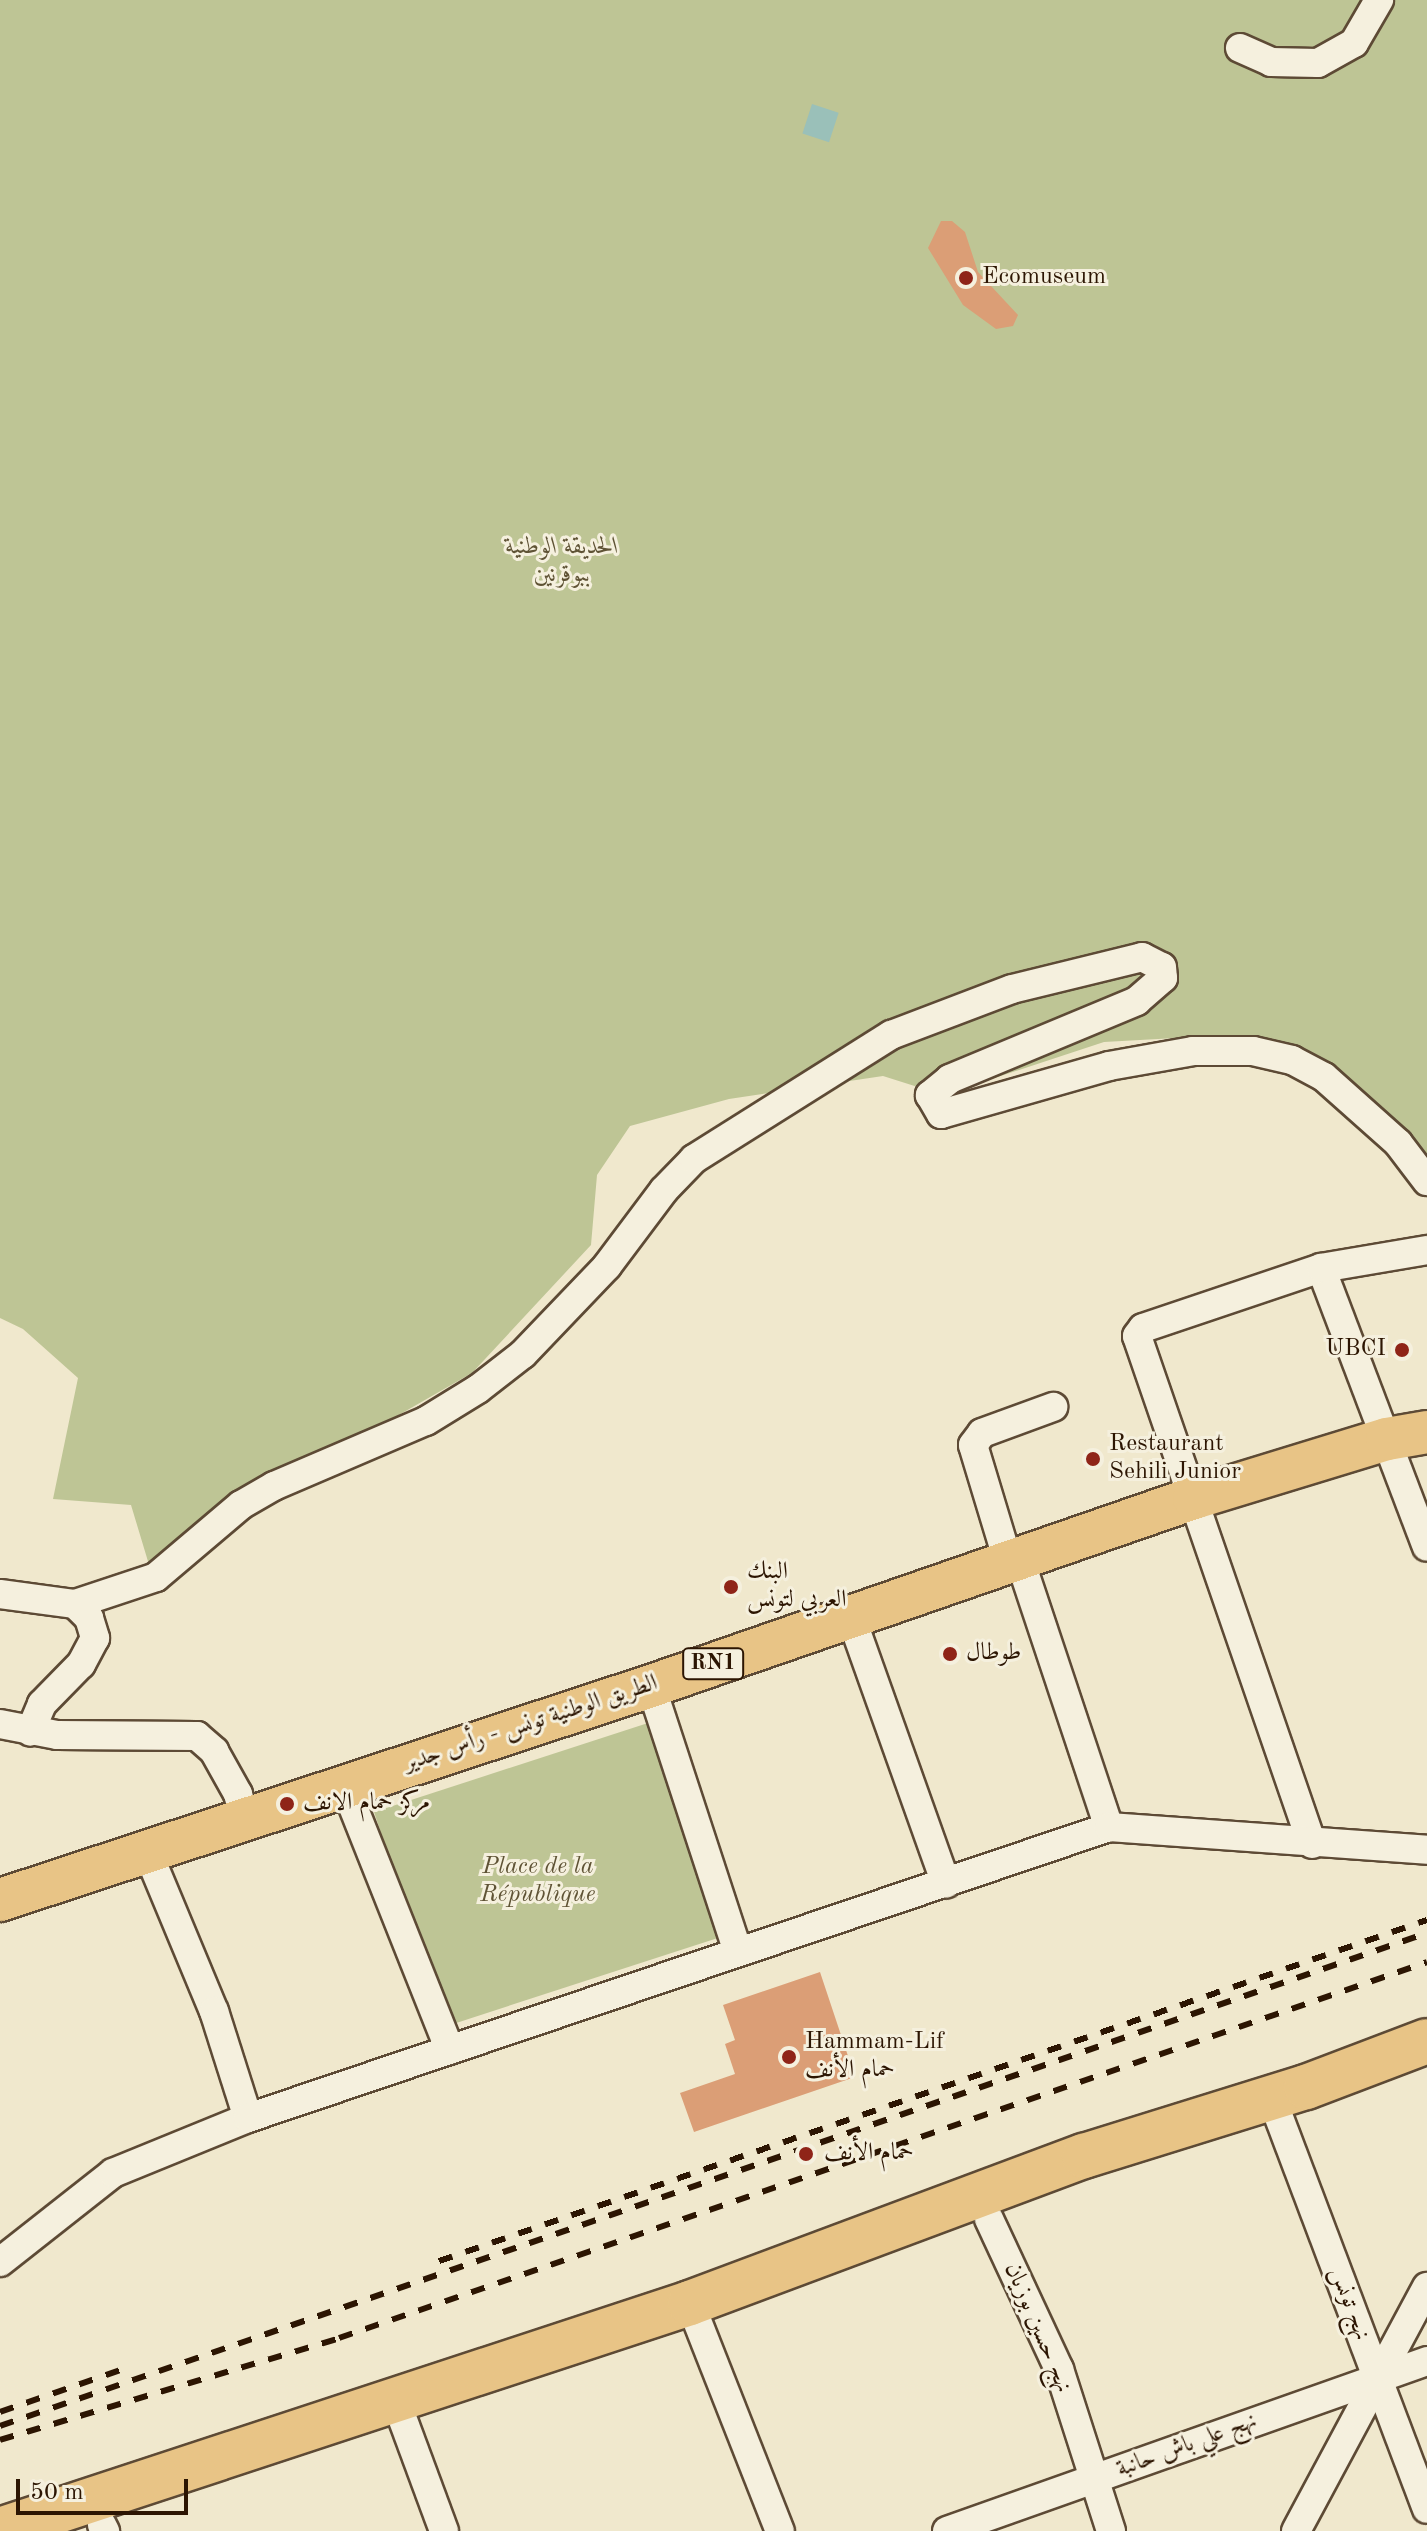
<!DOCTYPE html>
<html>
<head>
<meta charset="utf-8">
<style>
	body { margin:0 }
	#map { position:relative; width:1427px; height:2531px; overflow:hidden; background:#f0e8cd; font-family:"Old Standard TT",Amiri,serif }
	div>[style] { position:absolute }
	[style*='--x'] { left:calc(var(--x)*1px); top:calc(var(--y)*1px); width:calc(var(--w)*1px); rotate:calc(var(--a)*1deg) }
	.green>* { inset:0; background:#bec595; transform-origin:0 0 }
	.water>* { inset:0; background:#9ac0b9; transform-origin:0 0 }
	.building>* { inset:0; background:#db9e76 }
	.roads { filter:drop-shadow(2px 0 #5d4a35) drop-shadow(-2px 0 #5d4a35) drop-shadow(0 2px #5d4a35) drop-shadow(0 -2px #5d4a35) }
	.minor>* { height:28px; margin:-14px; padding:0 14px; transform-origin:14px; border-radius:14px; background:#f5f0de }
	.primary>* { height:42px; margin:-21px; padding:0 21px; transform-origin:21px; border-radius:21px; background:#e8c486 }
	.trunk>* { height:44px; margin:-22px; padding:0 22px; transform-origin:22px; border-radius:22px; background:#e8c486 }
	.rail>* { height:6px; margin-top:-3px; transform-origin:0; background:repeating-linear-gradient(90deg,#2c1502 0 14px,transparent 0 28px) }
	.dots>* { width:22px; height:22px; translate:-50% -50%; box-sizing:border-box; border:4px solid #f5f0de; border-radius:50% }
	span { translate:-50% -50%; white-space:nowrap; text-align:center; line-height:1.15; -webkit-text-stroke:6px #f5f0de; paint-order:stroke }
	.shield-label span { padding:2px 6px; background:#f5f0de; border:2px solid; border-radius:6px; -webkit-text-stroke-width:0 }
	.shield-label { font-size:22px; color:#2c1502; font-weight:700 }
	.poi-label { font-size:24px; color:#2c1502 }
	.left { translate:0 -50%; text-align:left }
	.right { translate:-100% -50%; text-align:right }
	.park-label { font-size:24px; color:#5f5335; font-style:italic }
	.street-label { font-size:24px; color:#2c1502 }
	.scale { position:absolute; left:16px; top:2479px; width:172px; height:36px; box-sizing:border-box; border:4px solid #2c1502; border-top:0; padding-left:10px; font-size:24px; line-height:28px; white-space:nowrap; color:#2c1502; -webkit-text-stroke:6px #f5f0de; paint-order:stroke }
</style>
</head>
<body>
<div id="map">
	<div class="green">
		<i style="clip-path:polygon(0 0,1427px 0,1427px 1167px,1361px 1090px,1275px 1041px,1194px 1037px,1104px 1042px,943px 1095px,883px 1076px,729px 1099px,630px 1126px,597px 1175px,591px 1245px,472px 1373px,397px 1416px,262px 1474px,222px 1518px,150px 1568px,131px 1505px,53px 1499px,78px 1378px,23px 1329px,0 1318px)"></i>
		<i style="left:648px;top:1723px;width:226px;height:288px;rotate:72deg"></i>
	</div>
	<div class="water">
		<i style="left:812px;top:104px;width:28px;height:31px;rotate:18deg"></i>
	</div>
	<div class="building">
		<i style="clip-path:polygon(941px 221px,952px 221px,965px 232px,978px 272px,1018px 315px,1013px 326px,996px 329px,963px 305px,928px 248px)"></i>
		<i style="clip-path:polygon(820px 1972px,855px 2077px,694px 2132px,680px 2093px,735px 2074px,725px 2044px,735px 2040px,723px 2005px)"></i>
	</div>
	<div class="roads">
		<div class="minor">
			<i style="--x:1240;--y:48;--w:34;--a:24"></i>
			<i style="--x:1271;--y:62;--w:47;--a:1.2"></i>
			<i style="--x:1318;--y:63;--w:41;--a:-29.1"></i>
			<i style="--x:1354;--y:43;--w:50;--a:-59.8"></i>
			<i style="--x:1321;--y:1268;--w:298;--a:69.2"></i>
			<i style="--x:1019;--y:1557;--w:285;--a:71.6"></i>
			<i style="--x:1008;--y:1561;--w:121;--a:-106.8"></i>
			<i style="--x:973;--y:1445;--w:15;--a:-53"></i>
			<i style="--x:982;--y:1433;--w:76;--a:-20.1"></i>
			<i style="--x:0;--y:1594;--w:76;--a:7.6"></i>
			<i style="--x:75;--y:1604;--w:20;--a:45"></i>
			<i style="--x:89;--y:1618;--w:21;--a:73"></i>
			<i style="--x:95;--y:1638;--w:30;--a:118"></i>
			<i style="--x:81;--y:1664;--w:56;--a:134.3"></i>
			<i style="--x:42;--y:1704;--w:30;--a:113"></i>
			<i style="--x:75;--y:1604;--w:85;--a:-18.4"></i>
			<i style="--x:156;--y:1577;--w:111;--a:-40.3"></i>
			<i style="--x:241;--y:1505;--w:38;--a:-30"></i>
			<i style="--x:274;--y:1486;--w:165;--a:-23.2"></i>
			<i style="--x:426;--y:1421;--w:61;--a:-31.6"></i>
			<i style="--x:478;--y:1389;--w:57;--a:-37.9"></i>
			<i style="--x:523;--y:1354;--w:122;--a:-46.3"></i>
			<i style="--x:607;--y:1266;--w:95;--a:-53.1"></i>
			<i style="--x:664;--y:1190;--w:43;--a:-45.9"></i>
			<i style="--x:694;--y:1159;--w:233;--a:-32.2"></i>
			<i style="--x:891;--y:1035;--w:129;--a:-20.8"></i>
			<i style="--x:1012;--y:989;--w:134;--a:-13.8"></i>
			<i style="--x:1142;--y:957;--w:22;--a:27"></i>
			<i style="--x:1162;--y:967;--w:11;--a:85"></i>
			<i style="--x:1163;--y:978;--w:35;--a:139"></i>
			<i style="--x:1137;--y:1001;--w:203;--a:157.4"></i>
			<i style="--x:950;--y:1079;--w:26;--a:141"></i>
			<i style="--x:930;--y:1095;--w:22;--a:60"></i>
			<i style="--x:941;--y:1114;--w:175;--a:-15.9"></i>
			<i style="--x:1109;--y:1066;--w:85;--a:-10.1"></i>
			<i style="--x:1193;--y:1051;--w:60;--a:0"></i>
			<i style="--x:1253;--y:1051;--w:40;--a:13"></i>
			<i style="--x:1292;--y:1060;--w:36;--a:28"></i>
			<i style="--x:1324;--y:1077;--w:99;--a:41.7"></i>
			<i style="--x:1398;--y:1143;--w:48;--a:52.7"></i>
			<i style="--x:851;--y:1617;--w:283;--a:70.4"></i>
			<i style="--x:651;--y:1686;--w:280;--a:71.9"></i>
			<i style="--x:0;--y:1724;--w:58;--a:10.9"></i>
			<i style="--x:57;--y:1735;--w:140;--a:0.4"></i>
			<i style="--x:197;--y:1736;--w:23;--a:41"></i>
			<i style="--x:214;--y:1751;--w:49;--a:60.8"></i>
			<i style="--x:238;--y:1794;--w:24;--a:75"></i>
			<i style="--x:344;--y:1784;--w:286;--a:68.3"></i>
			<i style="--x:1312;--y:1844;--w:537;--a:-109.01"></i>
			<i style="--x:1137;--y:1336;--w:10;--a:-53"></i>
			<i style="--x:1143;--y:1328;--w:188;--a:-18.6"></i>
			<i style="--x:1321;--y:1268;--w:108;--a:-9.6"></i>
			<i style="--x:146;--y:1848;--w:177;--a:67.4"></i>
			<i style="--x:214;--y:2011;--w:112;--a:72.4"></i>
			<i style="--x:1272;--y:2099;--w:438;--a:69.3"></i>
			<i style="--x:989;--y:2219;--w:166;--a:65"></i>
			<i style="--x:1059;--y:2369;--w:170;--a:72.2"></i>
			<i style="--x:0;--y:2262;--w:144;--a:-38.2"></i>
			<i style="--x:113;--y:2173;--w:146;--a:-22.2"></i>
			<i style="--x:248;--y:2118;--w:909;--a:-18.67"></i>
			<i style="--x:1109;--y:1827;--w:319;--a:4.1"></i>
			<i style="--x:690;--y:2303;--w:245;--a:68.5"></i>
			<i style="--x:403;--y:2420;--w:118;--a:69.7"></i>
			<i style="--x:102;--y:2525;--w:7;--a:63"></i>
			<i style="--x:947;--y:2531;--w:509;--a:-19.5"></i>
			<i style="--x:1296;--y:2531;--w:277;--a:-61.8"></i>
		</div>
		<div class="primary">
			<i style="--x:0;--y:1900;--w:685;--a:-18.2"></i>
			<i style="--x:651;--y:1686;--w:575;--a:-19.1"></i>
			<i style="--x:1194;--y:1498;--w:202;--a:-17"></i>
			<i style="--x:1387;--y:1439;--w:41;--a:-9.9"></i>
		</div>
		<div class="trunk">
			<i style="--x:0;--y:2530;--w:726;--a:-18.21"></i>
			<i style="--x:690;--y:2303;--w:421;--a:-20.5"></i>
			<i style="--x:1084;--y:2156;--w:232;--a:-17.3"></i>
			<i style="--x:1306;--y:2087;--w:129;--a:-20.8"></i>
		</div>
	</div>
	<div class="rail">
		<i style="--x:439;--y:2261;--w:1045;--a:-19.04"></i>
		<i style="--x:0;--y:2412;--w:137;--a:-19.2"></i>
		<i style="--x:0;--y:2426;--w:1510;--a:-19.06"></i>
		<i style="--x:0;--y:2440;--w:354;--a:-16.7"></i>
		<i style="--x:339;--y:2338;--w:1151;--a:-19.06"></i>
	</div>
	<div class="dots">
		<i style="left:966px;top:278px;background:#8f2418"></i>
		<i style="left:1402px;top:1350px;background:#8f2418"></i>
		<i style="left:1093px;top:1459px;background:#8f2418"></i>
		<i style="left:731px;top:1587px;background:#8f2418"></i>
		<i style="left:950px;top:1654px;background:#8f2418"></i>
		<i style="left:287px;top:1804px;background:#8f2418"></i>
		<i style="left:789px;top:2057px;background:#8f2418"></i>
		<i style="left:806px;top:2154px;background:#8f2418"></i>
	</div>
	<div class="shield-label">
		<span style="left:713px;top:1664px">RN1</span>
	</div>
	<div class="poi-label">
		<span class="left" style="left:982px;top:278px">Ecomuseum</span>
		<span class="right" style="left:1386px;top:1350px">UBCI</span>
		<span class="left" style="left:1109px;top:1459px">Restaurant<br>Sehili Junior</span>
		<span class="left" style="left:747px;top:1587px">البنك<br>العربي لتونس</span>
		<span class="left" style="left:966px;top:1654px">طوطال</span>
		<span class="left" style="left:303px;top:1804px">مركز حمام الانف</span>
		<span class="left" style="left:805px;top:2057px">Hammam-Lif<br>حمام الأنف</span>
		<span class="left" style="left:824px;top:2154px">حمام الأنف</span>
	</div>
	<div class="park-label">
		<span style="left:562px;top:562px">الحديقة الوطنية<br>ببوقرنين</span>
		<span style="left:538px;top:1882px">Place de la<br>République</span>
	</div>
	<div class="street-label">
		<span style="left:531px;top:1724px;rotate:-18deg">الطريق الوطنية تونس - رأس جدير</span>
		<span style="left:1349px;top:2304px;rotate:70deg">نهج تونس</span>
		<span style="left:1037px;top:2328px;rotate:67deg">نهج حسين بوزيان</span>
		<span style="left:1187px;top:2446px;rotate:-20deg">نهج علي باش حانبة</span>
	</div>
	<div class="scale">50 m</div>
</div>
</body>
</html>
